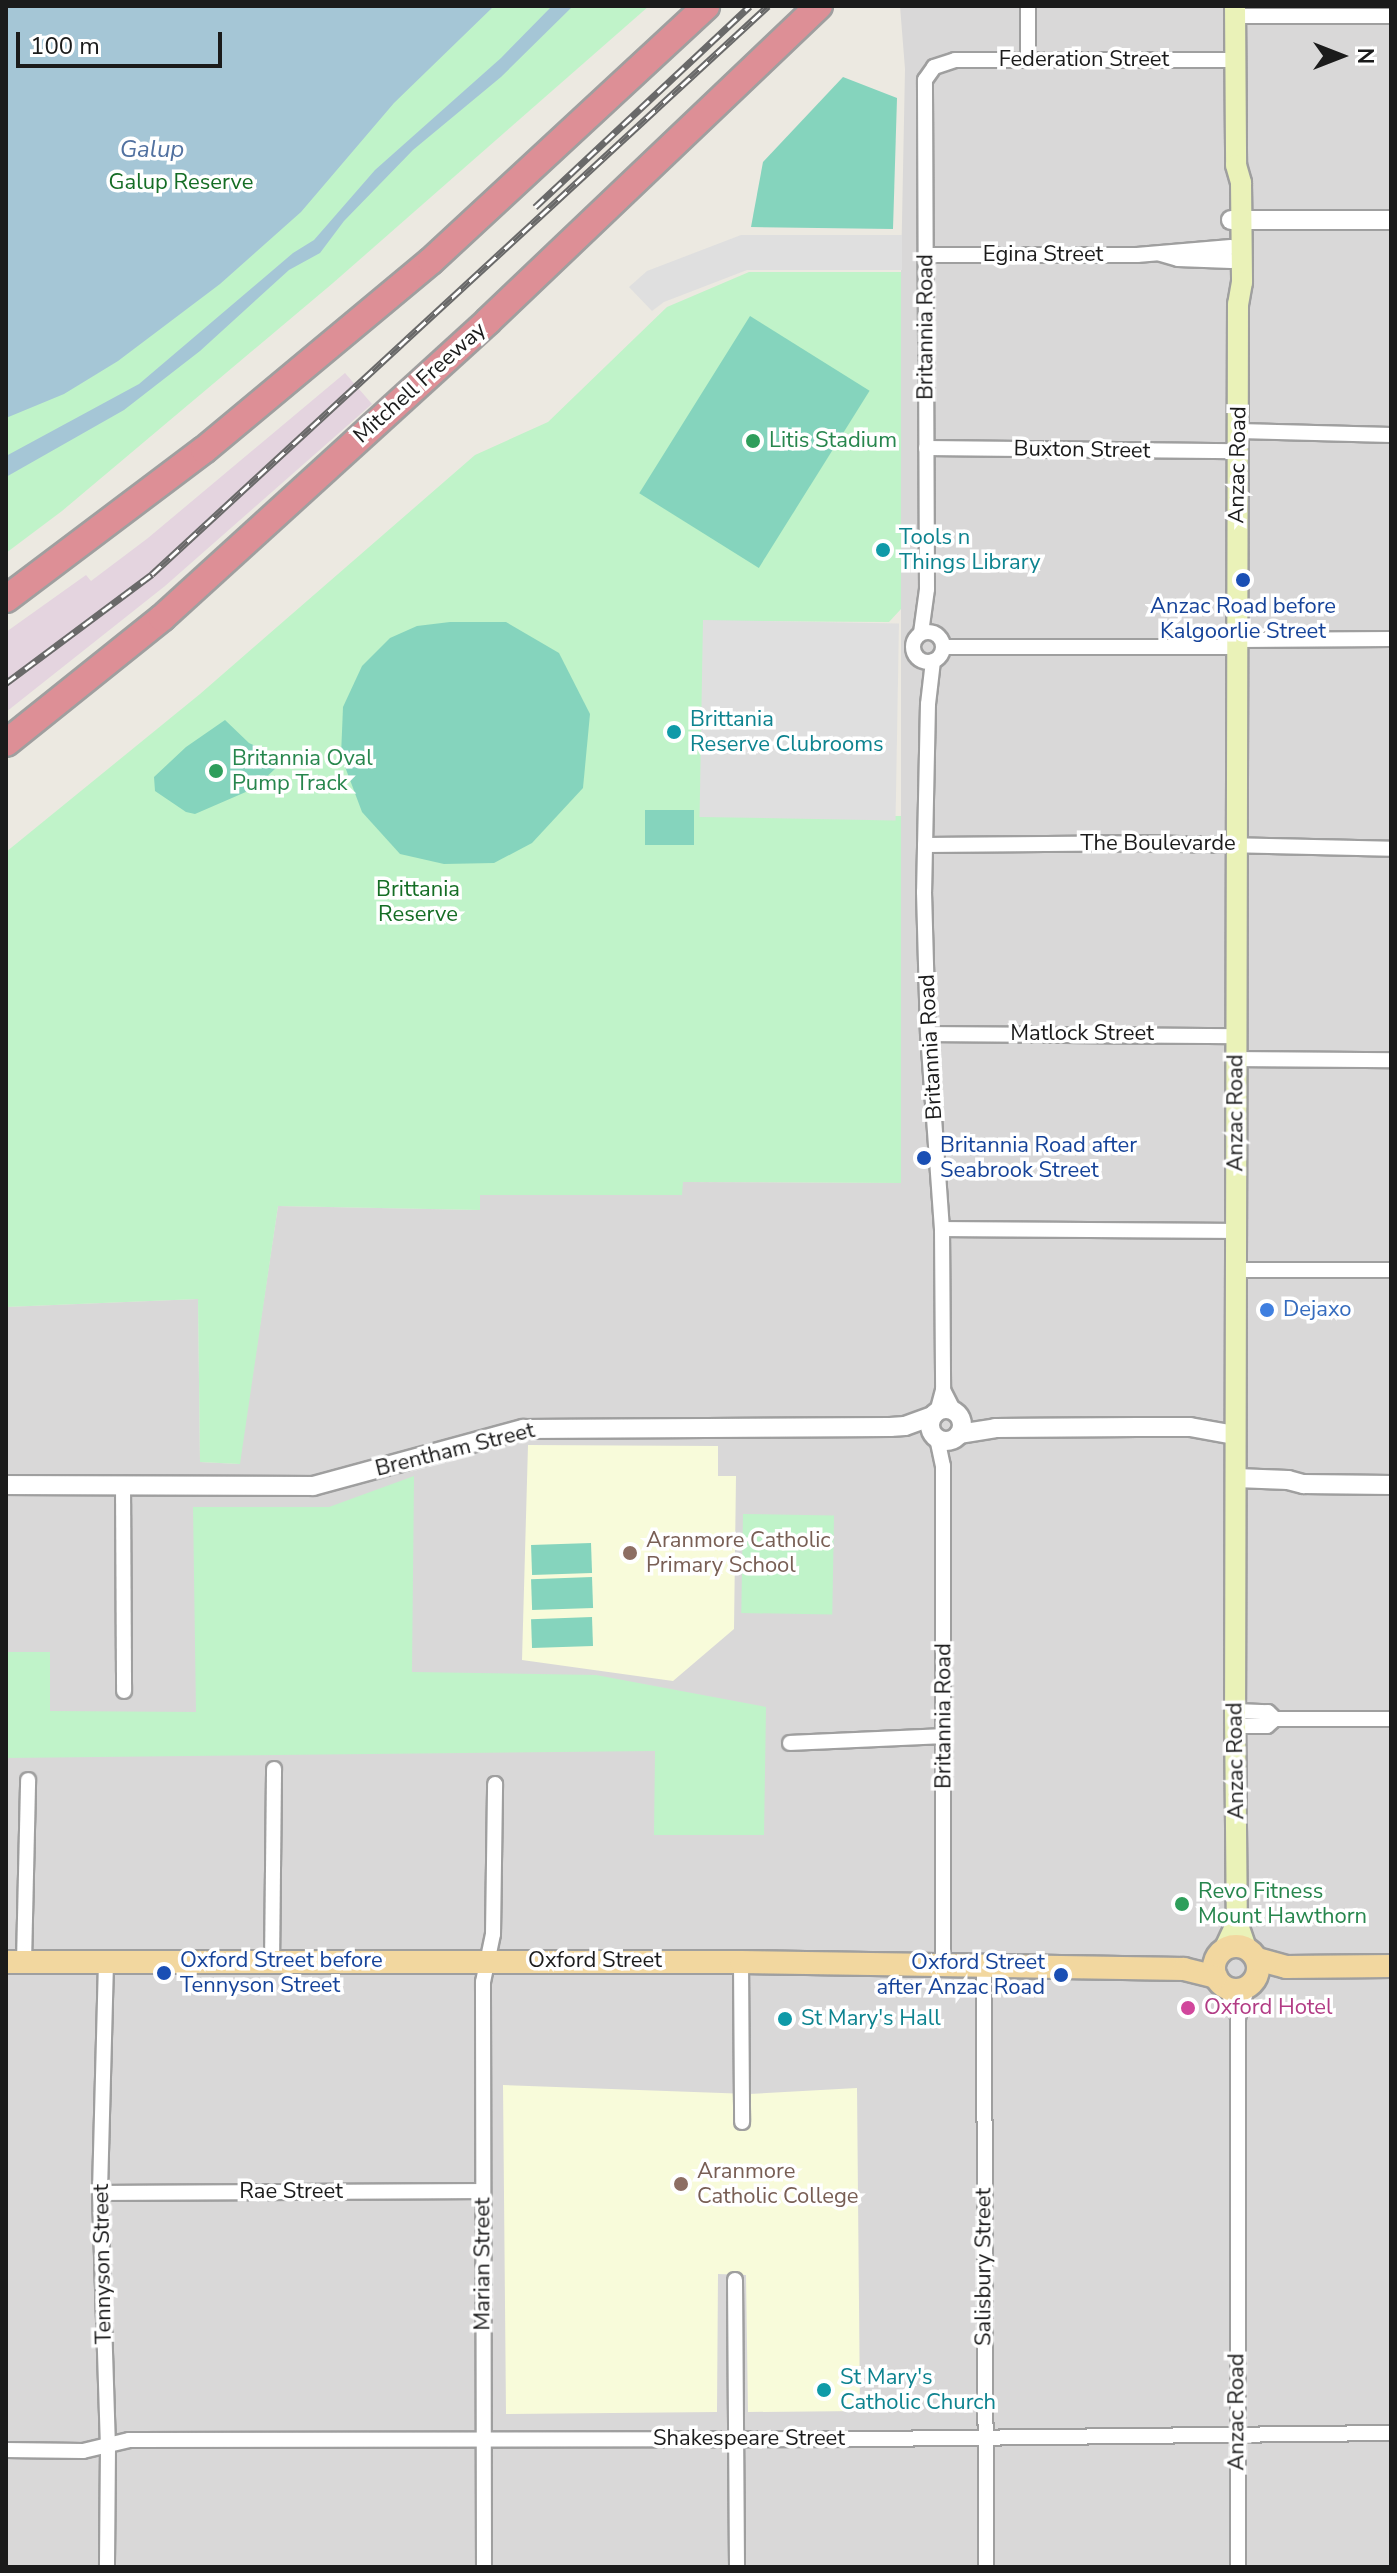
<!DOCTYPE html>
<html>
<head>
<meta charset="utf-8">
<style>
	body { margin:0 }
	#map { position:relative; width:1397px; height:2573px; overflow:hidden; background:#ece9e1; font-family:"Nunito Sans",sans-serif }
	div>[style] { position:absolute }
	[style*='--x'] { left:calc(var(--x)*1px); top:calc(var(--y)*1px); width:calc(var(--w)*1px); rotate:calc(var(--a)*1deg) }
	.residential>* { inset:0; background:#d9d8d8 }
	.industrial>* { inset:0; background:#e4d4df }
	.education>* { inset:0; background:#f8fbda }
	.park>* { inset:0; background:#c0f3c9; transform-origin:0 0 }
	.pitch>* { inset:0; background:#85d4bd; transform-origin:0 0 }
	.parking>* { inset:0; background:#dfdfdf; transform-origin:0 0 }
	.water>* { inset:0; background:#a5c6d6 }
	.roads { filter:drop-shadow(2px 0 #9f9f9f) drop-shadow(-2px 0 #9f9f9f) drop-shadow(0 2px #9f9f9f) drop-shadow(0 -2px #9f9f9f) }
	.minor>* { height:14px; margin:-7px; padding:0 7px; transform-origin:7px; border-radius:7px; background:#fff }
	.minor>.ring { margin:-7px; padding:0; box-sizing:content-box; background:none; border:14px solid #fff; border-radius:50% }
	.tertiary>* { height:18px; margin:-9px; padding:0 9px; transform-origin:9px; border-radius:9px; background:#fff }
	.tertiary>.ring { margin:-9px; padding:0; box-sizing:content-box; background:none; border:18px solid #fff; border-radius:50% }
	.secondary>* { height:20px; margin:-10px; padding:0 10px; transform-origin:10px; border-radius:10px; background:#eaf2b8 }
	.primary>* { height:22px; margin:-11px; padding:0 11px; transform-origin:11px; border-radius:11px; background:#f2d79f }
	.primary>.ring { margin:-11px; padding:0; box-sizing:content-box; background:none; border:22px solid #f2d79f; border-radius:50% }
	.motorway>* { height:26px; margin:-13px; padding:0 13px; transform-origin:13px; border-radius:13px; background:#dd8f96 }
	.rail>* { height:7px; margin-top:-3.5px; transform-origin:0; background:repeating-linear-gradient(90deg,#fff 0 12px,#696969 0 24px); box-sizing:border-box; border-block:2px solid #696969 }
	.dots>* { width:22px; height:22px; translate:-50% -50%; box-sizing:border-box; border:4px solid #fff; border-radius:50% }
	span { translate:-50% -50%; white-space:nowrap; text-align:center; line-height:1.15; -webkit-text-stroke:7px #fff; paint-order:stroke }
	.street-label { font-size:22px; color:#1b1b1b }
	.park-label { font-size:22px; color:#156d25 }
	.leisure-label { font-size:22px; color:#27864d }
	.left { translate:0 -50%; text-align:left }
	.culture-label { font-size:22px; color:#0d838f }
	.transit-label { font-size:22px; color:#164399 }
	.right { translate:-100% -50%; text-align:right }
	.shop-label { font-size:22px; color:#366cbe }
	.education-label { font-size:22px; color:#785e54 }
	.hotel-label { font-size:22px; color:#b23c85 }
	.water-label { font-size:24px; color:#5171a0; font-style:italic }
	.frame { position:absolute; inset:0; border:8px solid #1b1b1b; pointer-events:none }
	.north { position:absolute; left:1301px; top:16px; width:80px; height:80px; -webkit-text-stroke:6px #fff; paint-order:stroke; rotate:90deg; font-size:22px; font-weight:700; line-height:32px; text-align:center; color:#1b1b1b }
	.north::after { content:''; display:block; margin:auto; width:28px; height:36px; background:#1b1b1b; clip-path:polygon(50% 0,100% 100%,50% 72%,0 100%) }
	.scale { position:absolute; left:16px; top:32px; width:206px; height:36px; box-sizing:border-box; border:4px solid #1b1b1b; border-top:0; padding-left:10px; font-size:24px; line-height:28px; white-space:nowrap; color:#1b1b1b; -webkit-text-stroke:6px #fff; paint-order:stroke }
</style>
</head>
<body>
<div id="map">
	<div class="residential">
		<i style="clip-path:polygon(900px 6px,1391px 6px,1391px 2567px,6px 2567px,6px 1307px,198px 1299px,200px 1462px,239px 1464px,278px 1206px,480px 1210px,479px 1195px,681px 1195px,682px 1182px,901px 1183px,901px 272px,905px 69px)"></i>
	</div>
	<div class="industrial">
		<i style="clip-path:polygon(345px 373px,372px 404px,165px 586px,6px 712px,6px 632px,86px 575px,91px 581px,148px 538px)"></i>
	</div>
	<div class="education">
		<i style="clip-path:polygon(528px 1445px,718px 1446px,718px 1476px,736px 1476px,734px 1629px,673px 1681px,522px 1660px)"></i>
		<i style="clip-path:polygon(503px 2085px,749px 2094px,857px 2088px,860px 2411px,748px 2412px,746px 2275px,718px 2274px,717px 2412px,506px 2414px)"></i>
	</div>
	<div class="park">
		<i style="clip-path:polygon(6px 6px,649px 6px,333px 283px,62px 511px,6px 553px)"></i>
		<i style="clip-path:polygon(749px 272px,901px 272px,901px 609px,889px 622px,703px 621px,704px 816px,901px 816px,901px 1183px,683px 1182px,682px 1195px,480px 1195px,480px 1210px,278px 1206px,240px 1464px,200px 1462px,198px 1299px,6px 1307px,6px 852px,200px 694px,475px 455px,548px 422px,667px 307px)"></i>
		<i style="clip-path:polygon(414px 1476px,412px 1672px,596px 1675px,766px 1707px,764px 1835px,654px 1835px,655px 1751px,6px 1758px,6px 1652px,50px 1652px,50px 1711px,196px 1712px,193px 1507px,329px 1507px)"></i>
		<i style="left:743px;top:1514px;width:91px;height:99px;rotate:1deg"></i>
	</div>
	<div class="pitch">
		<i style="clip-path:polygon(843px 77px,897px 98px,893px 229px,751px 227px,763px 162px)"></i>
		<i style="left:750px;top:316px;width:141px;height:209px;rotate:32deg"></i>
		<i style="clip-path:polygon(450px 622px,506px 622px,559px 653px,590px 714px,583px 788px,532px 843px,494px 863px,444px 864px,400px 854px,362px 812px,341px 756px,343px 707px,362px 666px,390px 638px,417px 626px)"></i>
		<i style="clip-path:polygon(225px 720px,249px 743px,270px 753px,278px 766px,255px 788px,195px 814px,186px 812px,155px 791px,154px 777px,186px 747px)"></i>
		<i style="left:645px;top:810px;width:49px;height:35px"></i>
		<i style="left:591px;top:1543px;width:30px;height:60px;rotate:88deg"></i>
		<i style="left:592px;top:1577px;width:31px;height:61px;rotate:88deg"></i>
		<i style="left:592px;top:1617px;width:29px;height:61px;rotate:88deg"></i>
	</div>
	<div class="parking">
		<i style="clip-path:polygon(741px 235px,902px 235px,902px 270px,747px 270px,664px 302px,652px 311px,629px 287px,647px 271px)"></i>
		<i style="left:703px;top:620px;width:196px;height:197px;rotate:1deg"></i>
	</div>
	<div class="water">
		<i style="clip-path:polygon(6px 6px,494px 6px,394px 103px,301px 212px,220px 284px,118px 361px,64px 394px,6px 418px)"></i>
		<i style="clip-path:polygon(552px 6px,573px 6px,501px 77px,413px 150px,344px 221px,320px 253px,289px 270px,200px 351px,124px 410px,6px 477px,6px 456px,139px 384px,293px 253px,314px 240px,375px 170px,501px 58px)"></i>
	</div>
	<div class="roads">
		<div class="minor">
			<i style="--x:1235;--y:16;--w:156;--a:0"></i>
			<i style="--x:1028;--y:59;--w:53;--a:-90"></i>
			<i style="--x:1161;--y:254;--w:18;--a:16"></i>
			<i style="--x:1178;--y:259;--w:53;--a:2.2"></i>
			<i style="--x:926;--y:255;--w:211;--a:0"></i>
			<i style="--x:1137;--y:255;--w:94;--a:-4.9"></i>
			<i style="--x:1239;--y:431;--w:152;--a:1.5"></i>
			<i style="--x:926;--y:448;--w:312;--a:0.6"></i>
			<i class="ring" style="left:913px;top:632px;width:16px;height:16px"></i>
			<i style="--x:921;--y:633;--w:44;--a:-82.2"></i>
			<i style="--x:927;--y:589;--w:509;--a:-90.23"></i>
			<i style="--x:925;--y:80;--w:16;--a:-55"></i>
			<i style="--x:934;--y:67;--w:22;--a:-18"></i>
			<i style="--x:955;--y:60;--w:280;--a:0"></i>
			<i style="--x:1237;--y:640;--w:154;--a:-0.4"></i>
			<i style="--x:943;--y:647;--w:294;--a:0"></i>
			<i style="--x:933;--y:661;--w:43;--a:96.6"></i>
			<i style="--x:928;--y:704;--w:188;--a:91.2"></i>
			<i style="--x:924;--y:892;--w:142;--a:88.4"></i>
			<i style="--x:928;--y:1034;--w:196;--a:85.9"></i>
			<i style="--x:942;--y:1229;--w:161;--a:89.6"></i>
			<i style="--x:943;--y:1390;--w:23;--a:105"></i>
			<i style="--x:925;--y:845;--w:211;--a:-0.5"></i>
			<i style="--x:1136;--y:843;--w:255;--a:1.3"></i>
			<i style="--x:928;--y:1034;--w:308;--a:0.4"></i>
			<i style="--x:1236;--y:1059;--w:155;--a:0.4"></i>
			<i style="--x:942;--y:1229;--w:294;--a:0.4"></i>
			<i style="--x:1237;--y:1270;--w:154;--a:0"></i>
			<i style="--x:943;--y:1390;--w:25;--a:63"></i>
			<i style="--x:937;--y:1438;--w:29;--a:78"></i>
			<i style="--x:943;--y:1466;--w:499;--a:90"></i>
			<i style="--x:123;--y:1485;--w:206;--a:89.7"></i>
			<i style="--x:1235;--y:1711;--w:33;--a:2"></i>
			<i style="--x:1268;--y:1712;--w:10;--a:45"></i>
			<i style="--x:1235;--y:1726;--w:32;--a:0"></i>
			<i style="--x:1267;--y:1726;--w:11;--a:-41"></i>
			<i style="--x:1275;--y:1719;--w:116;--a:0"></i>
			<i style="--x:790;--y:1743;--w:154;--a:-2.6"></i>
			<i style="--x:24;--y:1962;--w:182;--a:-88.7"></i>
			<i style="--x:106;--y:1962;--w:231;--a:91.5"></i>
			<i style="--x:100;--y:2193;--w:255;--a:88.2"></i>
			<i style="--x:108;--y:2448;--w:119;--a:90.5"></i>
			<i style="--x:741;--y:1962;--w:160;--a:89.6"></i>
			<i style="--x:272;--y:1965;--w:196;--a:-89.4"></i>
			<i style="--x:984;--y:1966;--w:601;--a:89.81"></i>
			<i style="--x:1227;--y:1988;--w:31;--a:69"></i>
			<i style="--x:100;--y:2193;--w:383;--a:-0.3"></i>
			<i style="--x:735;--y:2280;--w:287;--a:89.6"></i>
			<i style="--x:6;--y:2450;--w:77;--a:0.7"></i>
			<i style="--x:83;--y:2451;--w:47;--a:-13.4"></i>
			<i style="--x:129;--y:2440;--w:741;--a:-0.08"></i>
			<i style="--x:870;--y:2439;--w:521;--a:-0.66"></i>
			<i style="--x:484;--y:2567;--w:585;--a:-90.1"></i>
			<i style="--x:483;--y:1982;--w:49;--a:-78.2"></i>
			<i style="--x:493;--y:1934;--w:150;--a:-89.2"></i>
			<i style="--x:1238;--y:2567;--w:550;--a:-90"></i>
			<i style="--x:1238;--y:2017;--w:32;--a:-72"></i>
		</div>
		<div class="tertiary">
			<i style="--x:1231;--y:220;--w:160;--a:0"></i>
			<i class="ring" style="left:930px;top:1409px;width:14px;height:14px"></i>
			<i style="--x:959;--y:1434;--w:36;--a:-9"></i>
			<i style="--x:995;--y:1428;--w:143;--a:-0.4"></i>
			<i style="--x:1138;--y:1427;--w:52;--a:0"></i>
			<i style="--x:1190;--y:1427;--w:46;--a:10.1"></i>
			<i style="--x:1236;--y:1478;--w:52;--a:2.2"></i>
			<i style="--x:1288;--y:1480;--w:16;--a:15"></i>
			<i style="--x:1303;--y:1484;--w:88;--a:0.7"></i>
			<i style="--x:6;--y:1485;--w:307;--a:0.2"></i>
			<i style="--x:313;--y:1486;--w:218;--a:-15.2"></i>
			<i style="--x:523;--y:1429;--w:367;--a:-0.3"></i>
			<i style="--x:890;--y:1427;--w:15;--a:-4"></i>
			<i style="--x:905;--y:1426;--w:30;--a:-20"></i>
		</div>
		<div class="secondary">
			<i style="--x:1235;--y:6;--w:159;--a:89.6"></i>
			<i style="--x:1236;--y:165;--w:19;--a:74"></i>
			<i style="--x:1241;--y:183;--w:99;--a:89.4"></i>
			<i style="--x:1242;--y:282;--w:22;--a:100"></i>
			<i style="--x:1238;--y:304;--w:1407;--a:90.12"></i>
			<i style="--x:1235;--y:1711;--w:211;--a:89.5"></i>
			<i style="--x:1237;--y:1922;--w:28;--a:71"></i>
			<i style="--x:1225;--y:1948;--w:29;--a:-65"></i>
		</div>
		<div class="primary">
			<i class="ring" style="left:1214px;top:1946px;width:22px;height:22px"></i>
			<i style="--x:1257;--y:1959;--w:30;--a:15"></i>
			<i style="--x:1286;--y:1967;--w:105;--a:-0.5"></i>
			<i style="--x:6;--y:1962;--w:735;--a:0"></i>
			<i style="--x:741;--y:1962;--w:443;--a:0.9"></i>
			<i style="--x:1184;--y:1969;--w:33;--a:14"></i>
		</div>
		<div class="motorway">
			<i style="--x:6;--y:599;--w:248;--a:-37"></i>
			<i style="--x:204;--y:450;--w:295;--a:-39.8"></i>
			<i style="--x:431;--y:261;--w:375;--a:-42.8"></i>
			<i style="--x:6;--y:743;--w:200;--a:-38.7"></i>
			<i style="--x:162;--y:618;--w:441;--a:-42.3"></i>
			<i style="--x:488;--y:321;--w:457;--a:-43.6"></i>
		</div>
	</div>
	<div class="rail">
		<i style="--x:535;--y:207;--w:294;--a:-43.1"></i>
		<i style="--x:6;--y:683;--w:182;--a:-36.7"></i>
		<i style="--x:152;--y:574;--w:838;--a:-42.68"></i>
	</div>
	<div class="dots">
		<i style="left:753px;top:441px;background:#2e9e5b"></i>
		<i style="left:883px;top:550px;background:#0f9aa8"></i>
		<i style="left:1243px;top:580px;background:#1a4fb4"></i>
		<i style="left:674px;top:732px;background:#0f9aa8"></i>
		<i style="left:216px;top:771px;background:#2e9e5b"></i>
		<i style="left:924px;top:1158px;background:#1a4fb4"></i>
		<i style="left:1267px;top:1310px;background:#3f7fe0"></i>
		<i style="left:630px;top:1553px;background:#8d6e63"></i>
		<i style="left:1182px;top:1904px;background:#2e9e5b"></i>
		<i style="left:164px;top:1973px;background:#1a4fb4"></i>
		<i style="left:1061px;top:1975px;background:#1a4fb4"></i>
		<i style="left:1188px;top:2008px;background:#d1479c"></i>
		<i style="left:785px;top:2019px;background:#0f9aa8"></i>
		<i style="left:681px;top:2184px;background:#8d6e63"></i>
		<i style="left:824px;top:2390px;background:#0f9aa8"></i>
	</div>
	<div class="street-label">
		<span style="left:1084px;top:60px">Federation Street</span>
		<span style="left:1043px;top:255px">Egina Street</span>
		<span style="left:926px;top:327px;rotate:-90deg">Britannia Road</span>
		<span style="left:420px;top:383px;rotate:-42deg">Mitchell Freeway</span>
		<span style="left:1082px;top:450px;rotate:1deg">Buxton Street</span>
		<span style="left:1238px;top:465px;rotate:-89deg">Anzac Road</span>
		<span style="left:1158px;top:844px">The Boulevarde</span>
		<span style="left:1082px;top:1034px">Matlock Street</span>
		<span style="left:931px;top:1047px;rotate:-93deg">Britannia Road</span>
		<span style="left:1236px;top:1113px;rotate:-90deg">Anzac Road</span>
		<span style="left:455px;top:1450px;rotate:-14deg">Brentham Street</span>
		<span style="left:944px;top:1716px;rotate:-90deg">Britannia Road</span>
		<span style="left:1236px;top:1761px;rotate:-91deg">Anzac Road</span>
		<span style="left:595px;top:1961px">Oxford Street</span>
		<span style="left:291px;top:2192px">Rae Street</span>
		<span style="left:103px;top:2264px;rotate:-91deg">Tennyson Street</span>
		<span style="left:483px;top:2264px;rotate:-90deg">Marian Street</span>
		<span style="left:984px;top:2267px;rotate:-90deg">Salisbury Street</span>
		<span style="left:1237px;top:2412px;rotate:-90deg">Anzac Road</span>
		<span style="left:749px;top:2439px">Shakespeare Street</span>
	</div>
	<div class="park-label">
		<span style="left:181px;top:183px">Galup Reserve</span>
		<span style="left:418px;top:902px">Brittania<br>Reserve</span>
	</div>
	<div class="leisure-label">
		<span class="left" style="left:769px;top:441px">Litis Stadium</span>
		<span class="left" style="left:232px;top:771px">Britannia Oval<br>Pump Track</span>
		<span class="left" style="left:1198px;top:1904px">Revo Fitness<br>Mount Hawthorn</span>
	</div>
	<div class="culture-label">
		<span class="left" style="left:899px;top:550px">Tools n<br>Things Library</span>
		<span class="left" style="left:690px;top:732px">Brittania<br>Reserve Clubrooms</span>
		<span class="left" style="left:801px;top:2019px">St Mary's Hall</span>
		<span class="left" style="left:840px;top:2390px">St Mary's<br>Catholic Church</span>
	</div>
	<div class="transit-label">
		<span style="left:1243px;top:619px">Anzac Road before<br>Kalgoorlie Street</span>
		<span class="left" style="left:940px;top:1158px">Britannia Road after<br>Seabrook Street</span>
		<span class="left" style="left:180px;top:1973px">Oxford Street before<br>Tennyson Street</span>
		<span class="right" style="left:1045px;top:1975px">Oxford Street<br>after Anzac Road</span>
	</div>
	<div class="shop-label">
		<span class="left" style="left:1283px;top:1310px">Dejaxo</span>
	</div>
	<div class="education-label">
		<span class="left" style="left:646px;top:1553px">Aranmore Catholic<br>Primary School</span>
		<span class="left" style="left:697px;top:2184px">Aranmore<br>Catholic College</span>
	</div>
	<div class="hotel-label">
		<span class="left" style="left:1204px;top:2008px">Oxford Hotel</span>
	</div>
	<div class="water-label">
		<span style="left:152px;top:150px">Galup</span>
	</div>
	<div class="frame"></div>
	<div class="north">N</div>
	<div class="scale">100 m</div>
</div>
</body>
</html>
